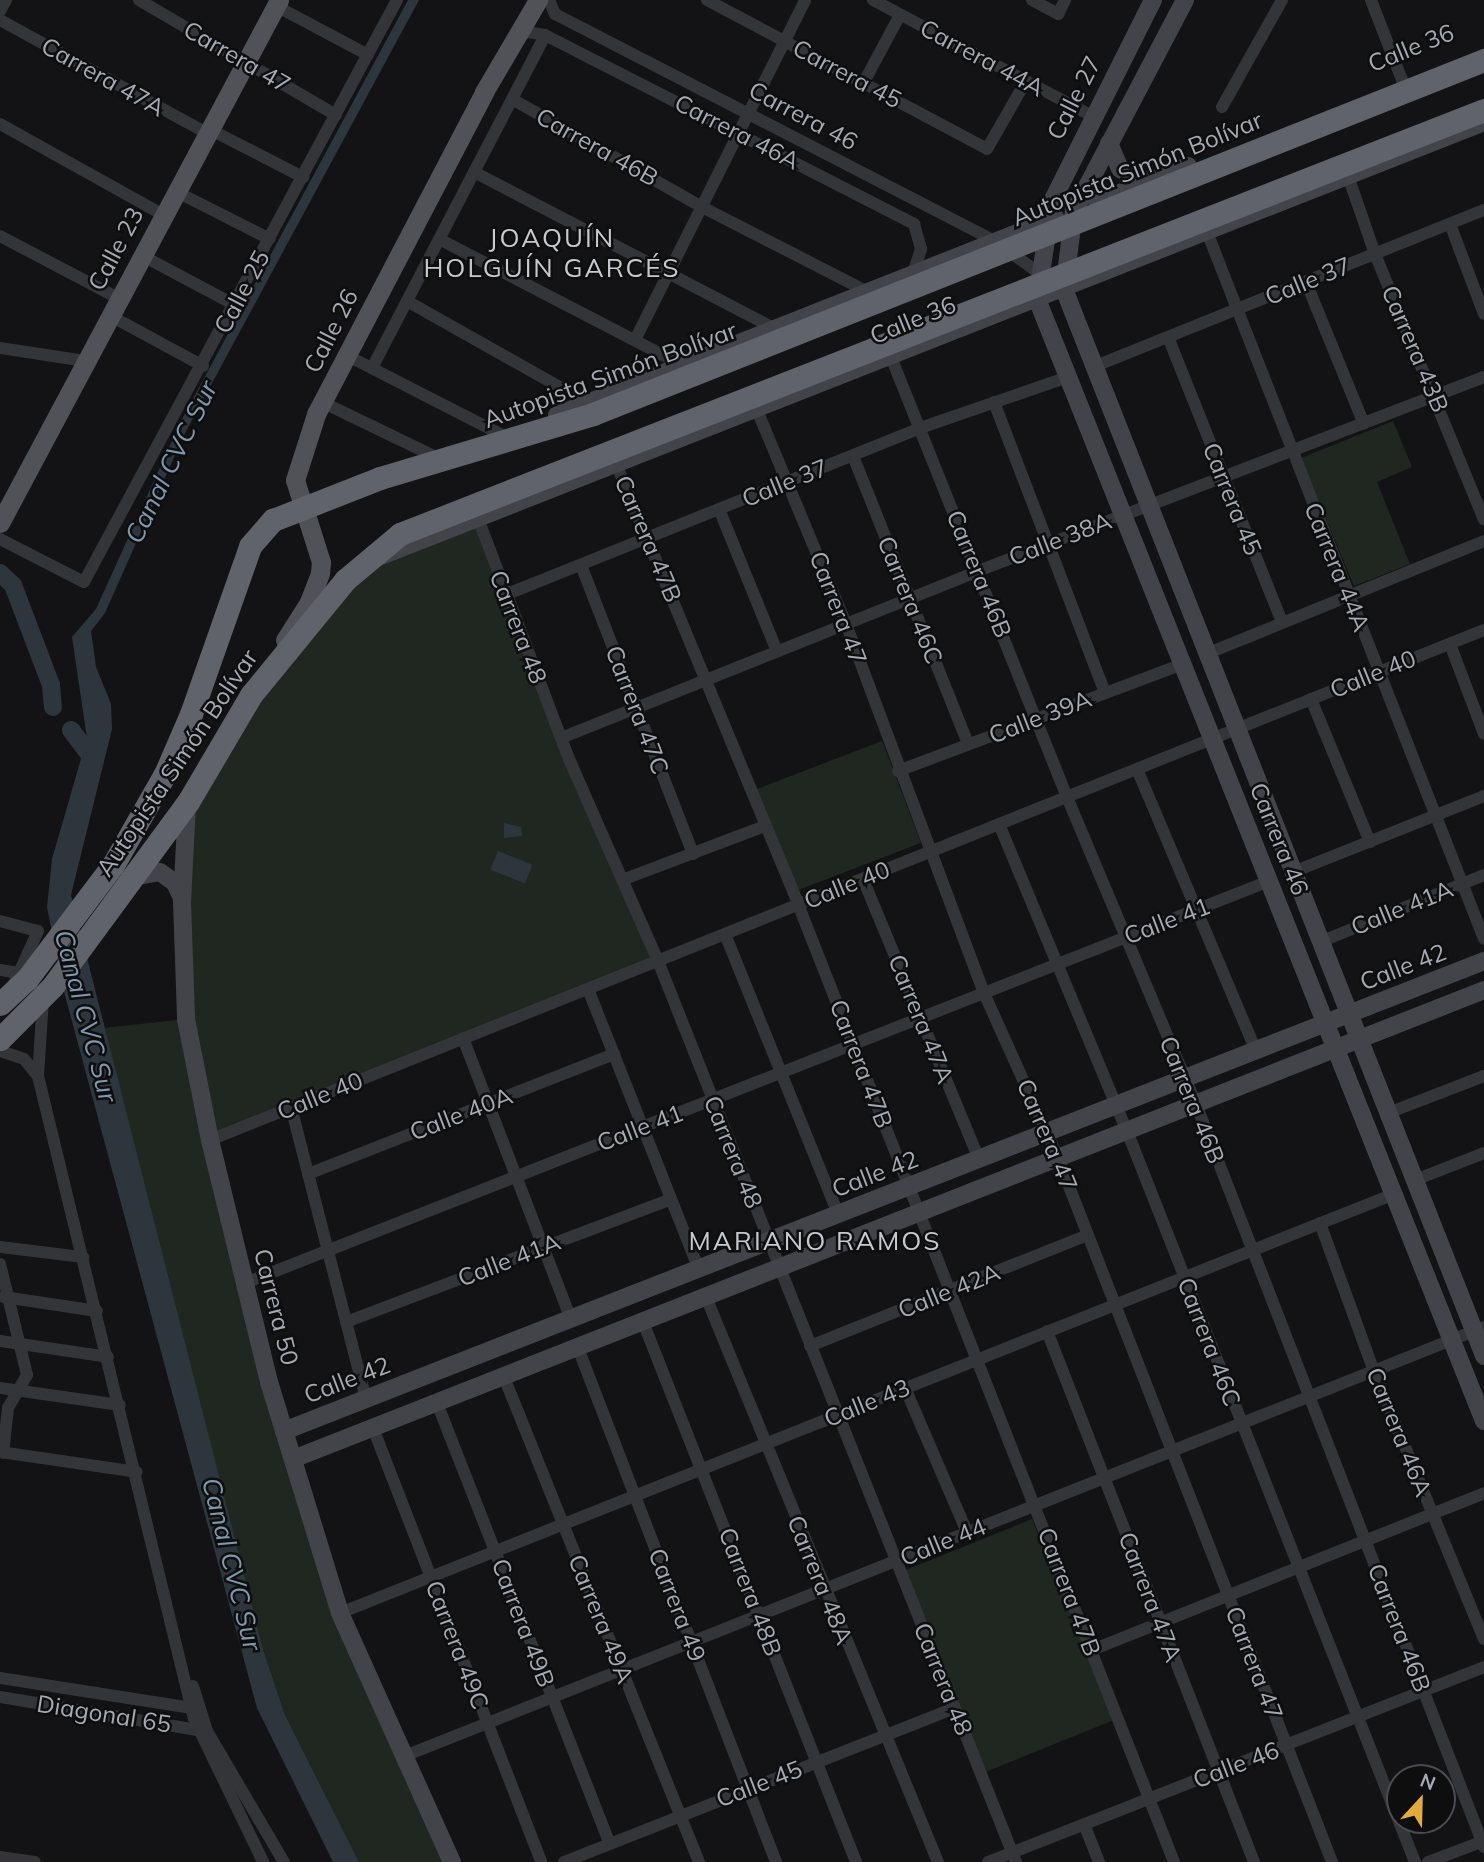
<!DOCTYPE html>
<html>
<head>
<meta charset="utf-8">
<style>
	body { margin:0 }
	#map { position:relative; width:1484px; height:1862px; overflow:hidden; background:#131315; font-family:Mulish,sans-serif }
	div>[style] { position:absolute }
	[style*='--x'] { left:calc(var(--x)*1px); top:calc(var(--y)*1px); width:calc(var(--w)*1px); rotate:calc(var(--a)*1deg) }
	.green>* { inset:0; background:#202720; transform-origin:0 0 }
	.water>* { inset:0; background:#2d363c; transform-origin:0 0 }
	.river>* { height:18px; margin:-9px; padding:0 9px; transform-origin:9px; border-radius:9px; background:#2d363c }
	.street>* { height:12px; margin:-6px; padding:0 6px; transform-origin:6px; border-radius:6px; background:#343539 }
	.secondary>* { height:18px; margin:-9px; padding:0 9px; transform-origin:9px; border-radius:9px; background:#424449 }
	.primary>* { height:19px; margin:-9.5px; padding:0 9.5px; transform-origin:9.5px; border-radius:9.5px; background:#515258 }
	.highway>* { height:23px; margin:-11.5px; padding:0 11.5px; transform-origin:11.5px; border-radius:11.5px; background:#61636a }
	span { translate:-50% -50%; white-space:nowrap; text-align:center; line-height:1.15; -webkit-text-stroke:5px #0e0e0f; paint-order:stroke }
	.street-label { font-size:24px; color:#a6aab4 }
	.neighbourhood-label { font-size:26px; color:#c6c9d0; letter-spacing:2px }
	.water-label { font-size:26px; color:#7f98ad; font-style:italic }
	.north { position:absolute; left:1386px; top:1764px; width:70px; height:70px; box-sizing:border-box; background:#0e0e0f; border:2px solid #4b4c51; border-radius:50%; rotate:22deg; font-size:19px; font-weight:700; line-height:28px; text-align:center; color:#a6aab4 }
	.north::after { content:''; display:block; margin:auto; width:24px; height:32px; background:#e3aa3c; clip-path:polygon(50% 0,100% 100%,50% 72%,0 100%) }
</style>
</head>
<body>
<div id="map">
	<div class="green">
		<i style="clip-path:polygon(1393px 421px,1412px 467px,1377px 482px,1410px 564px,1354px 586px,1301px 458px)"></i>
		<i style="clip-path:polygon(479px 521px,658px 961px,210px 1140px,332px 1615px,443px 1862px,359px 1862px,285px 1715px,263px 1649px,103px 1028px,186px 1019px,188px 802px,345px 580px)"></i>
		<i style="left:882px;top:741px;width:109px;height:135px;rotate:69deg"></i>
		<i style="left:1032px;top:1519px;width:217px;height:138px;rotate:68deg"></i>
	</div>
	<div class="water">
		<i style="clip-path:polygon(408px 0,419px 0,184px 435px,105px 613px,91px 631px,96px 667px,111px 704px,112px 729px,71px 895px,263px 1649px,285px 1715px,359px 1862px,333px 1862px,257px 1708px,63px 988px,47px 907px,52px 859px,87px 738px,72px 637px,96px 609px,181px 421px)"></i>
		<i style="clip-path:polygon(504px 823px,521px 827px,522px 836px,504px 838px)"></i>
		<i style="left:498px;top:851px;width:37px;height:20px;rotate:22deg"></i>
	</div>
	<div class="river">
		<i style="--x:0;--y:573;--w:18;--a:43"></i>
		<i style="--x:13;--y:585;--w:107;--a:69.2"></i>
		<i style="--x:51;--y:685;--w:22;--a:85"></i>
		<i style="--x:71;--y:730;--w:34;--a:53"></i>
	</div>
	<div class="street">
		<i style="--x:139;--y:0;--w:228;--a:30.3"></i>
		<i style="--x:549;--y:0;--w:15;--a:67"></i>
		<i style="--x:555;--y:14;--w:496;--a:27.3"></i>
		<i style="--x:996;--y:242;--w:62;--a:35.8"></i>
		<i style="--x:707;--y:0;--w:317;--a:28"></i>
		<i style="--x:987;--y:149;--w:78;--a:-60.2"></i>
		<i style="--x:873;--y:0;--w:248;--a:27.9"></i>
		<i style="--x:1032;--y:0;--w:30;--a:28"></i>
		<i style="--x:1058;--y:14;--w:16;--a:-63"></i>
		<i style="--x:1371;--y:0;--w:86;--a:68.8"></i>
		<i style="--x:276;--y:6;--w:104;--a:28"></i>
		<i style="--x:0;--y:11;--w:13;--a:-61"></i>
		<i style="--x:0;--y:20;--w:235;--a:28.7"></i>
		<i style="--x:518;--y:37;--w:10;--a:-29"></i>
		<i style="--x:527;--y:32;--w:18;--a:9"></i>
		<i style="--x:545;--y:35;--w:415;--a:27.1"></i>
		<i style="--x:914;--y:224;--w:26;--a:74"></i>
		<i style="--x:921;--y:249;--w:26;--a:108"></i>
		<i style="--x:864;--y:82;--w:76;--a:-61.8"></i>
		<i style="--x:512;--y:99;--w:219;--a:29.6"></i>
		<i style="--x:702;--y:207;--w:186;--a:27.1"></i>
		<i style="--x:1222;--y:107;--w:123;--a:-60.7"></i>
		<i style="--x:0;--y:124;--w:185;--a:29.1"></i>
		<i style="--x:209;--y:129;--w:106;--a:27.1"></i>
		<i style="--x:474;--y:172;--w:339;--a:27.5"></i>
		<i style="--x:1348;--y:176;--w:83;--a:70.9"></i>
		<i style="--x:1375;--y:254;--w:287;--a:67.7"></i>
		<i style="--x:175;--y:191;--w:106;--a:26.8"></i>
		<i style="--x:1450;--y:224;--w:96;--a:69.3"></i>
		<i style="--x:1207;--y:232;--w:759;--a:68.6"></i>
		<i style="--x:0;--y:236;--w:133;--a:27.7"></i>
		<i style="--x:439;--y:239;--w:274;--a:27.4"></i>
		<i style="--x:141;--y:255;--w:106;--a:28"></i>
		<i style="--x:1306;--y:282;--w:153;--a:67.8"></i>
		<i style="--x:407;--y:301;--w:208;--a:29.4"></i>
		<i style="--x:109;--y:315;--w:107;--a:28.5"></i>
		<i style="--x:1168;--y:337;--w:307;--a:68.2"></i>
		<i style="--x:635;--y:340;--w:380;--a:-63.4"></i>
		<i style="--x:0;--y:348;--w:86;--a:8.7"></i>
		<i style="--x:346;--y:355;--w:178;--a:27.1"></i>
		<i style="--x:891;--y:357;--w:474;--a:68.2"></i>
		<i style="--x:1067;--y:797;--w:333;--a:67.2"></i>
		<i style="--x:1196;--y:1104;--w:797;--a:68.81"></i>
		<i style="--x:1093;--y:367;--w:421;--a:-21.9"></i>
		<i style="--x:372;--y:368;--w:375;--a:-62.5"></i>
		<i style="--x:322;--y:402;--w:127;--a:25.8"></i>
		<i style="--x:994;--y:402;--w:311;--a:69.1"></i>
		<i style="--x:757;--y:410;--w:232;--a:67.4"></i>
		<i style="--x:846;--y:624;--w:394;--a:69.5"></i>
		<i style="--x:984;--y:993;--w:181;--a:65.8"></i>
		<i style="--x:1058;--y:1158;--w:755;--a:68.73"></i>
		<i style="--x:853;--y:456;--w:309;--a:68.2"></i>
		<i style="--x:617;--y:466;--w:474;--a:67.5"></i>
		<i style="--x:798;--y:904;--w:1029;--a:68.57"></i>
		<i style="--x:719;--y:509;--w:153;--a:67.8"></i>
		<i style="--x:479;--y:521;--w:254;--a:69.3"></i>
		<i style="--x:569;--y:759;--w:221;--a:66.2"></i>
		<i style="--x:658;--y:961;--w:970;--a:68.33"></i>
		<i style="--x:0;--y:539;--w:94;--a:27.1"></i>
		<i style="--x:84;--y:582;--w:661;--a:-61.73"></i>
		<i style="--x:581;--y:565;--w:310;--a:68.8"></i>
		<i style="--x:505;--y:595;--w:447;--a:-21.9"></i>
		<i style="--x:920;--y:428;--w:157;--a:-19"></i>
		<i style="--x:1450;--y:644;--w:96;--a:69.3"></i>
		<i style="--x:1206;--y:654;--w:300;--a:-22.1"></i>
		<i style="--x:1311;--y:699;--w:155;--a:67.6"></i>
		<i style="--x:561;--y:738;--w:449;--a:-21.8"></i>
		<i style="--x:978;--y:571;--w:542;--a:-20.98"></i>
		<i style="--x:1137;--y:769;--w:306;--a:67.1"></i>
		<i style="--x:898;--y:771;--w:304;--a:-20.6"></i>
		<i style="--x:999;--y:824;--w:333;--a:67.4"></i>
		<i style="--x:1127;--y:1131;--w:786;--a:68.5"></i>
		<i style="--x:1293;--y:872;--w:206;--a:-21.7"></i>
		<i style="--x:863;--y:879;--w:303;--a:67.5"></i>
		<i style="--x:622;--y:880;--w:153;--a:-20.7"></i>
		<i style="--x:0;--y:921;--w:39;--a:15"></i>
		<i style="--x:38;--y:931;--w:58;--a:114.4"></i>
		<i style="--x:725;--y:934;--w:302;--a:68"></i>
		<i style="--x:1320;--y:942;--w:177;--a:-22.2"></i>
		<i style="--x:0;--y:970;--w:19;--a:9"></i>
		<i style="--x:588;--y:989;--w:301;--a:68.4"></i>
		<i style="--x:43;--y:999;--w:77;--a:93.7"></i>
		<i style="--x:38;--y:1076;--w:662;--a:76.36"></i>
		<i style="--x:194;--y:1719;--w:159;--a:64.2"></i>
		<i style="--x:463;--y:1038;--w:301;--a:69"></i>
		<i style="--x:0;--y:1051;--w:25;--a:18"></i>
		<i style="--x:24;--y:1059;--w:22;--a:51"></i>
		<i style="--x:291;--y:1107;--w:301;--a:75.6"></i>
		<i style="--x:1388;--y:1113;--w:103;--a:-21.1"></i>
		<i style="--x:210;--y:1140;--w:1372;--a:-21.82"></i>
		<i style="--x:308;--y:1174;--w:329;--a:-21.4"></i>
		<i style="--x:1415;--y:1180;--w:74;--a:-21.4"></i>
		<i style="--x:1320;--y:1223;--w:158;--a:70"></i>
		<i style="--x:1374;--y:1371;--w:290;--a:67.7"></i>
		<i style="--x:0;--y:1247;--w:84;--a:6.9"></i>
		<i style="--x:0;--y:1264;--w:114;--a:76.3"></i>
		<i style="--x:27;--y:1375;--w:38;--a:120"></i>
		<i style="--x:8;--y:1408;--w:45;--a:96.3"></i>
		<i style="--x:245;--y:1283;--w:1100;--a:-21.43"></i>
		<i style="--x:4;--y:1297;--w:94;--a:8.6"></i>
		<i style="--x:706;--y:1297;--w:611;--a:67.68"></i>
		<i style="--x:346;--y:1322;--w:347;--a:-20.7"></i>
		<i style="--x:643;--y:1322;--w:580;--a:68.47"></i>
		<i style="--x:1047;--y:1331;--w:570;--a:68.7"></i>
		<i style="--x:0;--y:1341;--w:109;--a:8.4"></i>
		<i style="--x:810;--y:1346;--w:299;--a:-21.8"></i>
		<i style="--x:578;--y:1348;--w:551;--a:68.93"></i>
		<i style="--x:504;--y:1377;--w:523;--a:68.1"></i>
		<i style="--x:0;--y:1388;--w:121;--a:8.1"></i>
		<i style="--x:905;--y:1388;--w:157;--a:66.7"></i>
		<i style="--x:437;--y:1403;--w:472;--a:68.6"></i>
		<i style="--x:373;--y:1428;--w:465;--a:68.8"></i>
		<i style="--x:0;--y:1452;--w:138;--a:8.3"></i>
		<i style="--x:340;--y:1613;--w:1134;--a:-21.68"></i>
		<i style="--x:1092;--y:1650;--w:422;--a:-21.8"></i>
		<i style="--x:0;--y:1678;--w:199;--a:8.9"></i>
		<i style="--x:193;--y:1686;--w:47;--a:72.7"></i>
		<i style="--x:207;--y:1731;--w:152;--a:59.6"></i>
		<i style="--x:0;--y:1697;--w:206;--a:9.5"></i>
		<i style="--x:402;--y:1757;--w:1164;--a:-21.67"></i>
		<i style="--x:1084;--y:1824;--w:41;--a:68.5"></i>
		<i style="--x:0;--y:1857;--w:35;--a:8"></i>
		<i style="--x:564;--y:1862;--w:419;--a:-21.5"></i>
		<i style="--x:988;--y:1862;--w:533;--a:-21.46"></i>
		<i style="--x:1428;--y:1862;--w:60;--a:-20.6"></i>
	</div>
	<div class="secondary">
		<i style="--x:1153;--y:0;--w:226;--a:116.6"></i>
		<i style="--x:1052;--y:202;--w:98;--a:98.8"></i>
		<i style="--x:1037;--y:299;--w:1208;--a:68.28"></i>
		<i style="--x:1185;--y:0;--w:238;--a:117.7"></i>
		<i style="--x:1074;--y:211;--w:79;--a:97.3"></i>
		<i style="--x:1064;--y:289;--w:1147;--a:68.51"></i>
		<i style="--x:1109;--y:143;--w:28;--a:67"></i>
		<i style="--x:1120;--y:169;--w:30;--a:24"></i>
		<i style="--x:1097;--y:202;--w:98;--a:-21.6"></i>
		<i style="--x:557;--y:415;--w:536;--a:-21.58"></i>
		<i style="--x:376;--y:558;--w:1191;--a:-21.48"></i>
		<i style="--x:187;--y:804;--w:98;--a:92.9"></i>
		<i style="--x:182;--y:902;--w:117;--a:88"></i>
		<i style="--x:186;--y:1019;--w:123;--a:78.8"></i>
		<i style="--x:210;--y:1140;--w:249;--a:76.3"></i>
		<i style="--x:269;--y:1382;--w:242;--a:72.9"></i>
		<i style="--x:340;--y:1613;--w:273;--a:65.8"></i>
		<i style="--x:132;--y:877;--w:28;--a:-10"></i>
		<i style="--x:160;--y:872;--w:19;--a:36"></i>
		<i style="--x:175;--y:883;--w:14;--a:65"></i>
		<i style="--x:284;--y:1431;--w:1289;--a:-21.39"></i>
		<i style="--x:293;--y:1459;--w:1280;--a:-21.49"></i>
	</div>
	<div class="primary">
		<i style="--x:0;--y:523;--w:593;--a:-61.92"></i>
		<i style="--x:285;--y:640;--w:45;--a:-57.7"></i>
		<i style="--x:309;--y:602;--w:31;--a:-69"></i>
		<i style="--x:320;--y:573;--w:11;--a:-85"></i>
		<i style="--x:321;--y:562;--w:86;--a:-107.6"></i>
		<i style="--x:295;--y:480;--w:69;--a:-72.3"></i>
		<i style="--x:316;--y:414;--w:363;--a:-62.4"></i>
		<i style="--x:484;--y:92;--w:107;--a:-59.6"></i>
	</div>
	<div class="highway">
		<i style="--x:0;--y:1004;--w:37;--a:-43"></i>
		<i style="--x:27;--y:979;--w:143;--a:-53"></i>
		<i style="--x:113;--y:865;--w:105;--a:-60.3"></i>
		<i style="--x:165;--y:774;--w:65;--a:-66.6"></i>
		<i style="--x:191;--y:714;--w:178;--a:-70.6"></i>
		<i style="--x:250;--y:546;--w:35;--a:-49"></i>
		<i style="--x:273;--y:520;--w:115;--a:-21.4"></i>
		<i style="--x:380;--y:478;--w:222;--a:-16.7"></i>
		<i style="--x:593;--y:414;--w:959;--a:-21.67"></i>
		<i style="--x:0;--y:1039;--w:74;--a:-45"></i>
		<i style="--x:52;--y:987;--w:230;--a:-53.7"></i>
		<i style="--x:188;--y:802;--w:124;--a:-59.5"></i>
		<i style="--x:251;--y:695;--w:149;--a:-50.7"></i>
		<i style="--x:345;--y:580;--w:72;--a:-39.9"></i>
		<i style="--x:400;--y:534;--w:1164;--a:-21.36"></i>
	</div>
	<div class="street-label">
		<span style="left:1411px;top:48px;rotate:-22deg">Calle 36</span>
		<span style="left:237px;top:57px;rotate:30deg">Carrera 47</span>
		<span style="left:982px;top:58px;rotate:28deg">Carrera 44A</span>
		<span style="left:847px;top:74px;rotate:28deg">Carrera 45</span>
		<span style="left:103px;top:77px;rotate:29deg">Carrera 47A</span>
		<span style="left:1074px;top:98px;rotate:-63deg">Calle 27</span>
		<span style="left:803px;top:116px;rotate:28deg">Carrera 46</span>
		<span style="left:737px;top:132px;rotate:27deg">Carrera 46A</span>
		<span style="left:597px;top:147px;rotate:29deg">Carrera 46B</span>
		<span style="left:1137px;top:169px;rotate:-22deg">Autopista Simón Bolívar</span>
		<span style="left:116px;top:249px;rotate:-62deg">Calle 23</span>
		<span style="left:1308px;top:281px;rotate:-22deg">Calle 37</span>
		<span style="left:242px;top:292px;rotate:-62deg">Calle 25</span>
		<span style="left:913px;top:320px;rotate:-22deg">Calle 36</span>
		<span style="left:331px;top:331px;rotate:-63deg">Calle 26</span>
		<span style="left:1415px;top:349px;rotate:67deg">Carrera 43B</span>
		<span style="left:610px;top:375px;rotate:-20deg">Autopista Simón Bolívar</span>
		<span style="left:785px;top:483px;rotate:-22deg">Calle 37</span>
		<span style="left:1232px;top:499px;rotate:68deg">Carrera 45</span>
		<span style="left:648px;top:539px;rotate:67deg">Carrera 47B</span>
		<span style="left:1060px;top:539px;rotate:-21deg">Calle 38A</span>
		<span style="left:1337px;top:567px;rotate:68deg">Carrera 44A</span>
		<span style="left:979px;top:574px;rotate:68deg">Carrera 46B</span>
		<span style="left:910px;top:600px;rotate:68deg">Carrera 46C</span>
		<span style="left:838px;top:608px;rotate:69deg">Carrera 47</span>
		<span style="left:518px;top:627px;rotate:69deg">Carrera 48</span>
		<span style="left:1373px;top:674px;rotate:-22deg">Calle 40</span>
		<span style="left:637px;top:710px;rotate:69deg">Carrera 47C</span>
		<span style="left:1040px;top:717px;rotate:-21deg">Calle 39A</span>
		<span style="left:177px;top:763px;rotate:-56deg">Autopista Simón Bolívar</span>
		<span style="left:1279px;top:839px;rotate:68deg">Carrera 46</span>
		<span style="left:847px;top:885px;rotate:-22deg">Calle 40</span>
		<span style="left:1402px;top:908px;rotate:-22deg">Calle 41A</span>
		<span style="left:1167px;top:921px;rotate:-21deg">Calle 41</span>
		<span style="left:1403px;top:967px;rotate:-21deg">Calle 42</span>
		<span style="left:921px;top:1019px;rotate:68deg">Carrera 47A</span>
		<span style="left:861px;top:1064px;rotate:69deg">Carrera 47B</span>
		<span style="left:320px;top:1096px;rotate:-22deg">Calle 40</span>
		<span style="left:1192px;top:1100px;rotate:68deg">Carrera 46B</span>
		<span style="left:461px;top:1114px;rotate:-21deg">Calle 40A</span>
		<span style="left:640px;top:1128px;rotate:-21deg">Calle 41</span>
		<span style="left:1047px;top:1135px;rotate:67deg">Carrera 47</span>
		<span style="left:733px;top:1152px;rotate:68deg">Carrera 48</span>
		<span style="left:875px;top:1174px;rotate:-21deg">Calle 42</span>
		<span style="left:509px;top:1260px;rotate:-21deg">Calle 41A</span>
		<span style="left:949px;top:1291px;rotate:-22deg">Calle 42A</span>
		<span style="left:276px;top:1307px;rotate:76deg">Carrera 50</span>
		<span style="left:1209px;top:1342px;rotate:69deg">Carrera 46C</span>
		<span style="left:347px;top:1380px;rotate:-21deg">Calle 42</span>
		<span style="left:867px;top:1403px;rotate:-22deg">Calle 43</span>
		<span style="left:1399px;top:1432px;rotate:68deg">Carrera 46A</span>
		<span style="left:943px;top:1542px;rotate:-22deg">Calle 44</span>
		<span style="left:820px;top:1580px;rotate:68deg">Carrera 48A</span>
		<span style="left:750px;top:1592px;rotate:69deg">Carrera 48B</span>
		<span style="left:1069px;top:1592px;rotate:69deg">Carrera 47B</span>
		<span style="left:1150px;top:1597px;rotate:69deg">Carrera 47A</span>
		<span style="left:677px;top:1605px;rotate:69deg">Carrera 49</span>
		<span style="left:601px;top:1619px;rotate:68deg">Carrera 49A</span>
		<span style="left:523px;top:1623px;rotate:69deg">Carrera 49B</span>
		<span style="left:1399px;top:1628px;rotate:69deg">Carrera 46B</span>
		<span style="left:457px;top:1645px;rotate:69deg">Carrera 49C</span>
		<span style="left:1254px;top:1663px;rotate:69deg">Carrera 47</span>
		<span style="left:943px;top:1679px;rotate:68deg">Carrera 48</span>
		<span style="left:104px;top:1714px;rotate:9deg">Diagonal 65</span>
		<span style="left:1236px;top:1765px;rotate:-21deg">Calle 46</span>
		<span style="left:759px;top:1784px;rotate:-21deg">Calle 45</span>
	</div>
	<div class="neighbourhood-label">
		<span style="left:552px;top:253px">JOAQUÍN<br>HOLGUÍN GARCÉS</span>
		<span style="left:815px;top:1241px">MARIANO RAMOS</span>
	</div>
	<div class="water-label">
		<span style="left:171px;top:462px;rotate:-64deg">Canal CVC Sur</span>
		<span style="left:86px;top:1016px;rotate:75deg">Canal CVC Sur</span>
		<span style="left:232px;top:1564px;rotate:76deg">Canal CVC Sur</span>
	</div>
	<div class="north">N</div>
</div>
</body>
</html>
